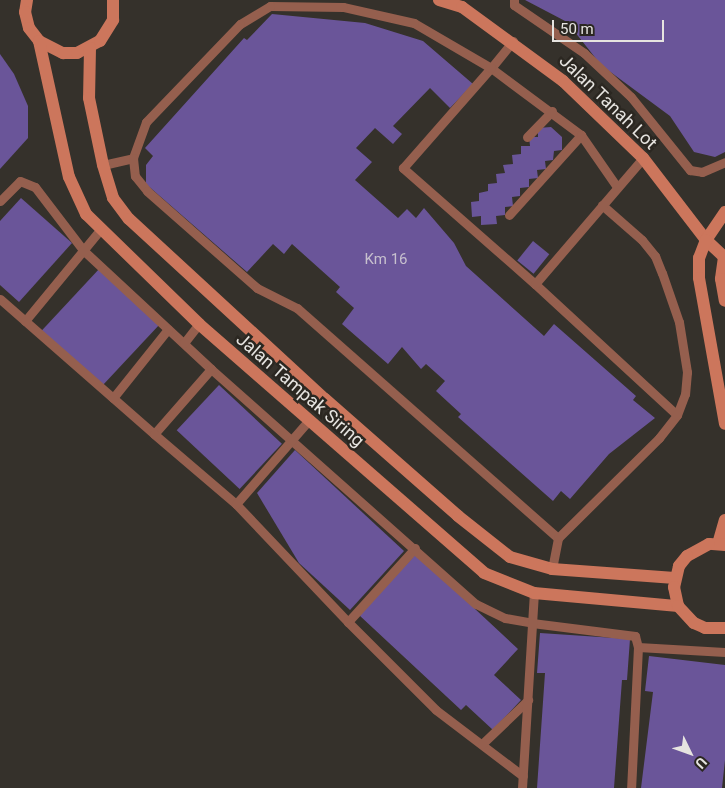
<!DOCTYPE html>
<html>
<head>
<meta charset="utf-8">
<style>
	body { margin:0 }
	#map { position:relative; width:725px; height:788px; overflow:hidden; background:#35312b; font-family:Roboto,sans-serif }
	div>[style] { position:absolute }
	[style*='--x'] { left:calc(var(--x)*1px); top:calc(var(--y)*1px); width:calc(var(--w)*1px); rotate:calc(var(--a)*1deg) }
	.building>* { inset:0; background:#6a5599; transform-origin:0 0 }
	.lane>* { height:9px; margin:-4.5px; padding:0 4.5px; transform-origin:4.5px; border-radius:4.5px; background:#955f4e }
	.secondary>* { height:12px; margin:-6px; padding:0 6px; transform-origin:6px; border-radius:6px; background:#cc765c }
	span { translate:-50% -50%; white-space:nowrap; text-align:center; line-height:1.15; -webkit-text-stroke:5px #2b2721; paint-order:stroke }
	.number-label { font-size:15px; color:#c7c0ce }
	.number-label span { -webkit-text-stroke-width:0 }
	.street-label { font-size:18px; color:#e6e4e0 }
	.north { position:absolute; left:665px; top:728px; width:50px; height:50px; -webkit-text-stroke:4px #2b2721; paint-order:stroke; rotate:132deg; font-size:14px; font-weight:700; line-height:20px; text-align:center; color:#e6e4e0 }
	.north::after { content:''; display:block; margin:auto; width:18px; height:22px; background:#e6e4e0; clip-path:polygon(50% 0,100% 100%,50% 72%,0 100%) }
	.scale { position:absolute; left:552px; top:20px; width:112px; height:22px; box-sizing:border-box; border:2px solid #e6e4e0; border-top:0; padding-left:6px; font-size:15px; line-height:18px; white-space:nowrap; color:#e6e4e0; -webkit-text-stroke:4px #2b2721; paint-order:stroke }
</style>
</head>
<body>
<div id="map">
	<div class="building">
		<i style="clip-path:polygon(525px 0,725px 0,725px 152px,715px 157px,694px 152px,670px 116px,601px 65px,567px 22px)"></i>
		<i style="clip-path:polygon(272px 14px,365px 23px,423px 41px,473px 84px,450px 108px,430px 88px,393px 126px,402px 134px,393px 144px,375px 128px,356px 148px,372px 162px,355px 180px,398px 218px,407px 209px,416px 218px,424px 208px,454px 243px,466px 266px,544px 336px,554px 324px,636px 396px,633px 400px,655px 418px,609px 454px,570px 499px,561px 491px,553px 501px,458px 417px,461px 414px,436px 391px,445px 381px,426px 364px,421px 369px,402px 347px,388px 364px,342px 324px,354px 308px,336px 292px,340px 287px,292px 244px,284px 254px,273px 244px,247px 272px,146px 184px,146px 165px,153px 156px,145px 148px,244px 38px,247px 40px)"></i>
		<i style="clip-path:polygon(0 54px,14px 74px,28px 106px,28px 138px,0 169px)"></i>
		<i style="clip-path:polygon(551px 127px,562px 137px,562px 150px,554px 151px,553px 160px,545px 161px,546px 169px,537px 170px,538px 178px,529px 179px,529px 187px,520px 188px,520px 196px,512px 197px,513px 206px,505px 207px,505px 215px,496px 216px,497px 224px,481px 225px,481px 216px,472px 217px,471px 202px,479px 201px,479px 193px,488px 191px,488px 184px,497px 183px,496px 174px,505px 173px,503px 165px,513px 164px,512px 155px,521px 154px,521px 146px,530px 146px,529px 137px,538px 137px,538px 128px)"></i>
		<i style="clip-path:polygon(21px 198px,72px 243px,19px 302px,0 285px,0 221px)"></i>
		<i style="left:533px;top:241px;width:21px;height:25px;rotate:39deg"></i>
		<i style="left:100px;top:268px;width:82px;height:86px;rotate:43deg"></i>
		<i style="left:219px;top:385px;width:86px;height:62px;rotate:43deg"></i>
		<i style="clip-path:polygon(295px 450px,404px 551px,350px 610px,299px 563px,257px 493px)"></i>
		<i style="clip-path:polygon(416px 554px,518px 649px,494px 675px,521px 700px,493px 730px,466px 705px,461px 710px,359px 615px)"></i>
		<i style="clip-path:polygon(540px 633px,630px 639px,627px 680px,622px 680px,614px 788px,537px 788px,545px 673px,537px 673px)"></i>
		<i style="clip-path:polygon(649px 656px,725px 665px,725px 760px,722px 788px,641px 788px,653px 692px,645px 691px)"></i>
	</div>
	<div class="lane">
		<i style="--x:514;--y:0;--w:5;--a:90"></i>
		<i style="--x:514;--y:5;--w:85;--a:34.4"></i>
		<i style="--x:584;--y:53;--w:64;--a:43.1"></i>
		<i style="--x:631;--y:97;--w:94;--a:51.1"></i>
		<i style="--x:690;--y:170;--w:12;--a:9"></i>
		<i style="--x:702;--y:172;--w:25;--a:-23"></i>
		<i style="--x:513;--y:41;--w:35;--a:129"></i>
		<i style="--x:491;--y:68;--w:112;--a:36.7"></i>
		<i style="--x:527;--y:137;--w:36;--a:-46"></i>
		<i style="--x:103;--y:165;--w:31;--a:-13"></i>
		<i style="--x:0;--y:201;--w:28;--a:-45"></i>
		<i style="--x:20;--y:181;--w:16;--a:22"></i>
		<i style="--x:35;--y:187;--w:79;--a:52.7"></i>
		<i style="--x:83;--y:250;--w:175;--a:42.9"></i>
		<i style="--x:211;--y:369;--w:354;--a:41.6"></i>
		<i style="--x:476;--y:604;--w:32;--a:26"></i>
		<i style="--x:505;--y:618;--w:27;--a:10"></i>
		<i style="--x:532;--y:623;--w:104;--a:7.2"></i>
		<i style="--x:635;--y:636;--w:11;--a:75"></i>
		<i style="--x:638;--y:647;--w:141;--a:92.8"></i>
		<i style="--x:602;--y:205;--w:53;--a:41.2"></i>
		<i style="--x:642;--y:240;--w:21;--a:51"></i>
		<i style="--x:655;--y:256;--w:18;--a:68"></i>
		<i style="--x:662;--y:273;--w:52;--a:70.9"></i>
		<i style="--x:679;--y:322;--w:51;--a:80.9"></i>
		<i style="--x:687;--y:372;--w:22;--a:95"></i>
		<i style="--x:685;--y:394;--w:22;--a:111"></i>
		<i style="--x:509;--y:215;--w:108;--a:-48"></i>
		<i style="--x:581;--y:135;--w:63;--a:55.3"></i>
		<i style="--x:535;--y:284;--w:176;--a:-138.7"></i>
		<i style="--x:403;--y:168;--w:133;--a:-48.7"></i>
		<i style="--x:491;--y:68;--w:89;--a:-149.7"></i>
		<i style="--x:414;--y:23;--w:73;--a:-167.3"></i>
		<i style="--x:343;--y:7;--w:73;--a:-179.2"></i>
		<i style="--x:270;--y:6;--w:35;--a:149"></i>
		<i style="--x:240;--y:24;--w:136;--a:133.8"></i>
		<i style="--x:146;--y:122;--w:38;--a:110"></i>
		<i style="--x:133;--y:158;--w:18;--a:84"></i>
		<i style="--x:135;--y:176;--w:19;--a:51"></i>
		<i style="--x:147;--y:191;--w:147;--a:41.4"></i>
		<i style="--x:257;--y:288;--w:45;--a:26.6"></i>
		<i style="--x:297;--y:308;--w:348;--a:41.4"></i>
		<i style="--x:0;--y:299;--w:205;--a:41.2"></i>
		<i style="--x:25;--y:321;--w:118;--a:-50.5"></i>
		<i style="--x:184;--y:343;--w:24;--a:-52"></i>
		<i style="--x:211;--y:369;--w:86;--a:131.2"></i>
		<i style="--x:154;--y:434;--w:108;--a:40.5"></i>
		<i style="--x:236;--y:504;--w:163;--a:46.5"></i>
		<i style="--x:113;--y:398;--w:88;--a:-51.4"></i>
		<i style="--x:236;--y:504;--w:111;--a:-49"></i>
		<i style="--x:415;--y:548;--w:100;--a:132.2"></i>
		<i style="--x:348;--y:622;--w:124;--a:45"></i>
		<i style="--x:436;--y:710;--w:109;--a:37.2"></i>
		<i style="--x:552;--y:569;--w:32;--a:-79"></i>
		<i style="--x:558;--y:538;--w:142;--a:-44.7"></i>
		<i style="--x:659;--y:438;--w:29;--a:-52"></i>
		<i style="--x:677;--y:415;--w:193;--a:-137.3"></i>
		<i style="--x:535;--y:284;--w:166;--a:-49.4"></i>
		<i style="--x:638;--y:647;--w:87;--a:3.3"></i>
		<i style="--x:482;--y:744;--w:64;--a:-43.7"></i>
		<i style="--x:522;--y:788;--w:195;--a:-86.5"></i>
	</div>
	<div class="secondary">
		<i style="--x:27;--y:0;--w:12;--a:99"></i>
		<i style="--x:25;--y:12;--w:16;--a:76"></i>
		<i style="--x:29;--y:28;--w:16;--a:52"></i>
		<i style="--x:39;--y:41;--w:27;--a:27"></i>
		<i style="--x:63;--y:53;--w:14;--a:0"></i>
		<i style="--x:77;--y:53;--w:26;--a:-28"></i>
		<i style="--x:100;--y:41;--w:25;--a:-58"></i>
		<i style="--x:113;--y:20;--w:20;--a:-90"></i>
		<i style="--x:439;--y:0;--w:24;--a:17"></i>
		<i style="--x:462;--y:7;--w:125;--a:36.2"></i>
		<i style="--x:563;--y:81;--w:111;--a:43.9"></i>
		<i style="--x:643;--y:158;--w:103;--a:52.5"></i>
		<i style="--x:706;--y:240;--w:25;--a:43"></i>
		<i style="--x:39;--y:41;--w:139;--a:77.6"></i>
		<i style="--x:69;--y:177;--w:41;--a:65.3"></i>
		<i style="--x:86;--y:214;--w:158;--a:44.2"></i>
		<i style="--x:199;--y:324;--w:378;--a:41.1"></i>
		<i style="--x:484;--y:573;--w:54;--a:21.8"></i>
		<i style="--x:534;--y:593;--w:145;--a:5.2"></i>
		<i style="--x:90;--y:48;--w:50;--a:91.1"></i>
		<i style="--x:89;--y:98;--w:68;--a:78.2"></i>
		<i style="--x:103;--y:165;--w:34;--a:73"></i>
		<i style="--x:113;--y:198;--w:26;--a:53"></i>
		<i style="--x:129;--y:219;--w:266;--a:42.6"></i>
		<i style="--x:325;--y:399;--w:177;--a:41.3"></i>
		<i style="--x:458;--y:516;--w:66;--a:38.3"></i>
		<i style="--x:510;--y:557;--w:44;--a:15.9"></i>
		<i style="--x:552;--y:569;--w:123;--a:4.2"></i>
		<i style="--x:725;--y:212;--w:34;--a:124"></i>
		<i style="--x:706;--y:240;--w:19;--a:111"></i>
		<i style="--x:699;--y:258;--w:20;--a:90"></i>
		<i style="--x:699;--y:278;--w:148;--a:79.9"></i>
		<i style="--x:724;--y:257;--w:22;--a:98"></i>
		<i style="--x:721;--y:279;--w:22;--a:80"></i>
		<i style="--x:718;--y:544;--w:25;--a:-74"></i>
		<i style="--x:725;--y:545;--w:16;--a:-176"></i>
		<i style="--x:709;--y:544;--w:25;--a:151"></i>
		<i style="--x:687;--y:556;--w:13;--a:129"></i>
		<i style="--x:679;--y:566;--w:22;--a:103"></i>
		<i style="--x:674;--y:587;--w:19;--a:78"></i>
		<i style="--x:678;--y:606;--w:23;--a:47"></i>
		<i style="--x:694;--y:623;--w:12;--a:24"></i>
		<i style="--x:705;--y:628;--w:20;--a:0"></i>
	</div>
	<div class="number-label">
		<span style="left:386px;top:260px">Km 16</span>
	</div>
	<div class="street-label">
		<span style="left:608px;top:102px;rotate:44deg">Jalan Tanah Lot</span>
		<span style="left:300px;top:390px;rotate:41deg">Jalan Tampak Siring</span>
	</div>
	<div class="north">U</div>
	<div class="scale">50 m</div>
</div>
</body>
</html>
